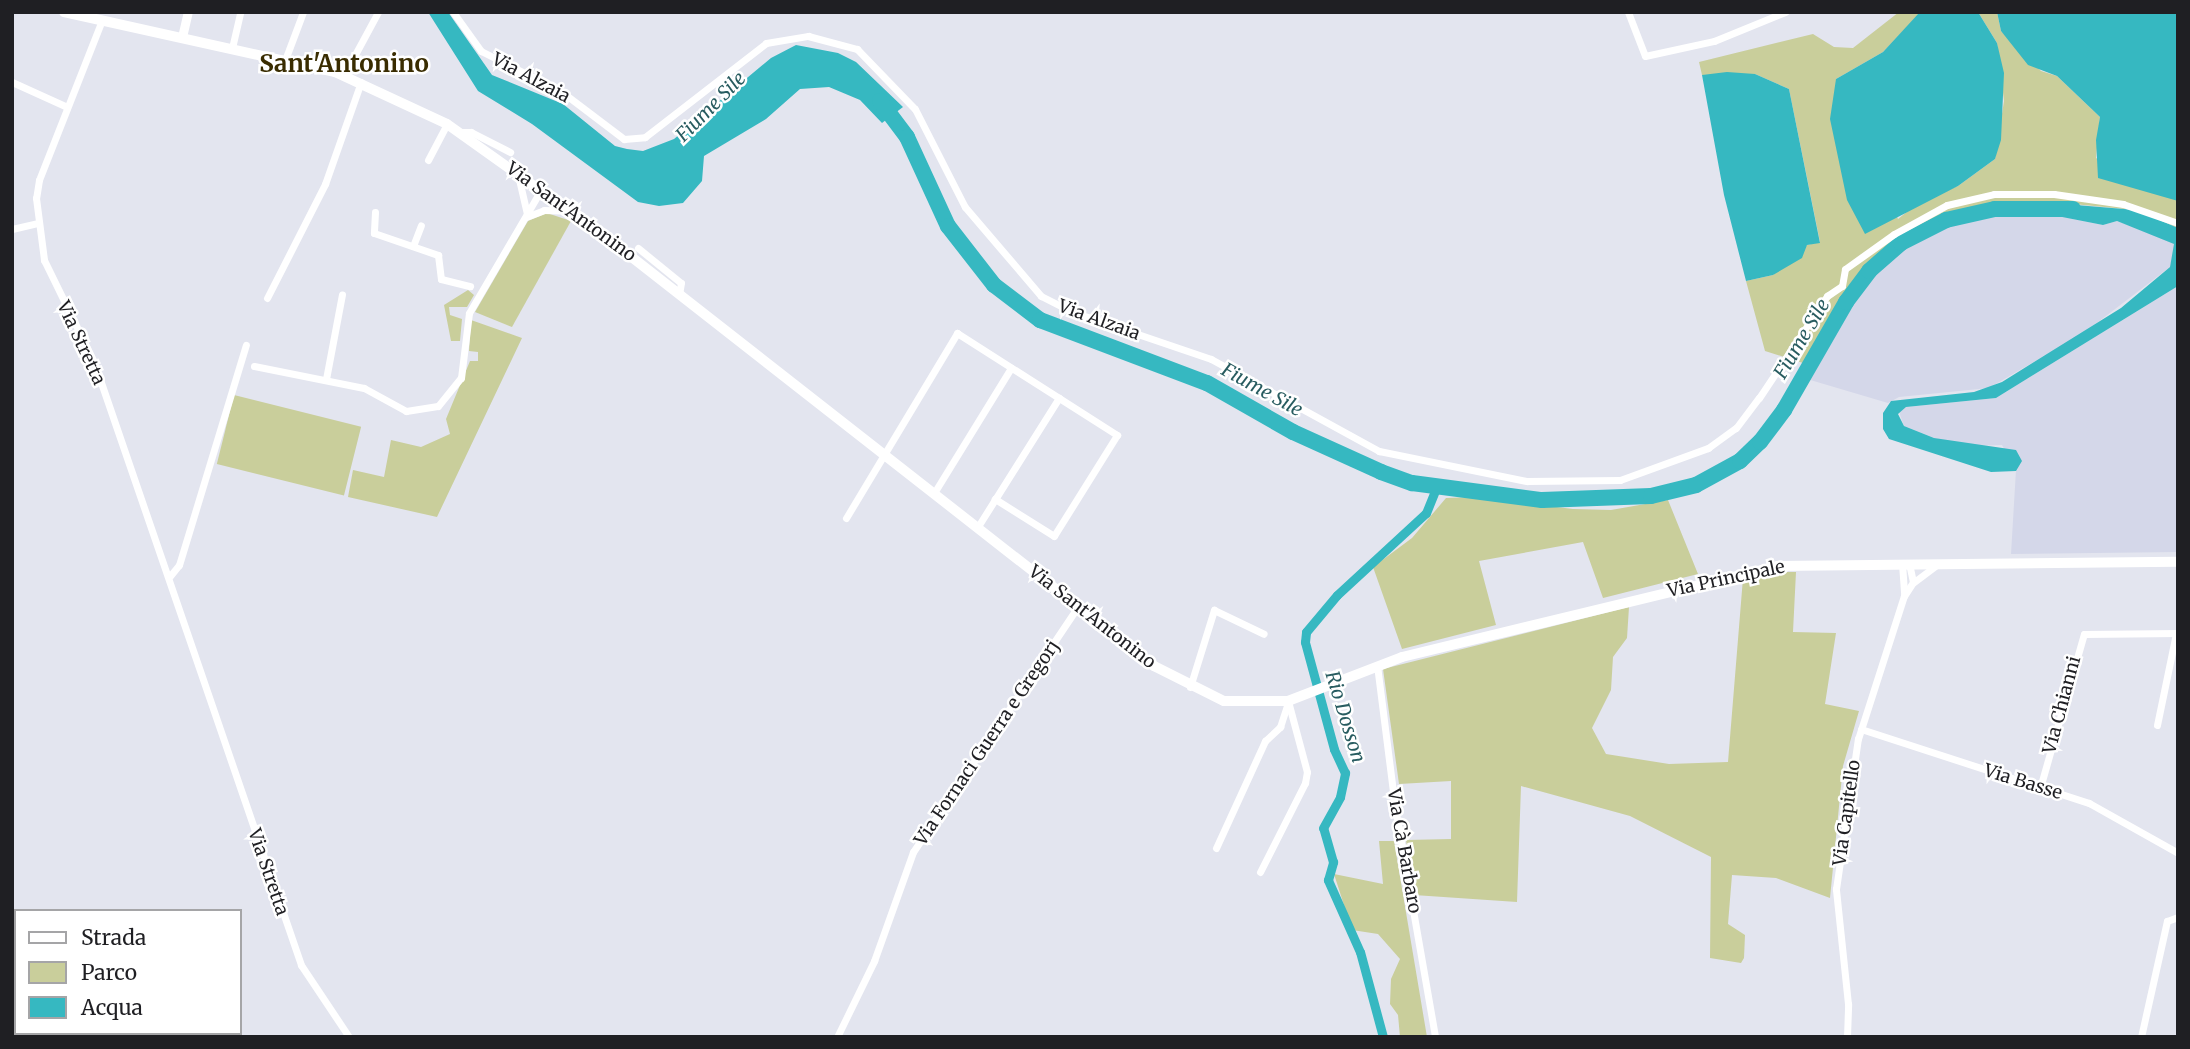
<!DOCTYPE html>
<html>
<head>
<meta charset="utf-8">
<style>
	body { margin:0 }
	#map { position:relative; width:2190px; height:1049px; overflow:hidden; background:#e3e5ef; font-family:Merriweather,serif }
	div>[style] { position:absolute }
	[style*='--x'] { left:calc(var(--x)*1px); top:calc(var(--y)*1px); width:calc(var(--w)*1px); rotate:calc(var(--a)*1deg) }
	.built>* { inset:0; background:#d4d7e9 }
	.green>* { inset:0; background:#c9ce9b; transform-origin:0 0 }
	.water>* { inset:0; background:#36b8c1 }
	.canal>* { height:9px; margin:-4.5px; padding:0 4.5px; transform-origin:4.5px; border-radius:4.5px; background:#36b8c1 }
	.river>* { height:16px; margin:-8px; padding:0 8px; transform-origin:8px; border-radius:8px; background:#36b8c1 }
	.minor>* { height:7px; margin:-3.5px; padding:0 3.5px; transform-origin:3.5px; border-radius:3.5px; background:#fff }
	.tertiary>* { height:9px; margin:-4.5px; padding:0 4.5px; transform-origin:4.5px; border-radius:4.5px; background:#fff }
	.secondary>* { height:10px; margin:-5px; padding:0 5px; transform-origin:5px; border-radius:5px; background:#fff }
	span { translate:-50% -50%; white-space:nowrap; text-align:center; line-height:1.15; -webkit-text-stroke:5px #fff; paint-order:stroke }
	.street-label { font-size:18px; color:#1f1f23 }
	.water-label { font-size:19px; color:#285c60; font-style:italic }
	.district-label { font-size:24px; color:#392c01; font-weight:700 }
	.frame { position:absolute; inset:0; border:14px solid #1f1f23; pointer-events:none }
	.legend { position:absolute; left:14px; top:909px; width:228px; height:126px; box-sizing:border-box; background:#fff; border:2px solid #a5a5a7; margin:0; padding:9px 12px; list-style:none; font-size:21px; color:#1f1f23 }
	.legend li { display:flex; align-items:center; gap:14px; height:35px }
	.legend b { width:35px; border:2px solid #a5a5a7 }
</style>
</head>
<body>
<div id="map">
	<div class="built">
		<i style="clip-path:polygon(2002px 205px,2052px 206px,2073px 219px,2103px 225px,2117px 221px,2143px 230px,2175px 244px,2170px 267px,2085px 332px,1989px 388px,1899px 397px,1888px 403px,1807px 379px,1852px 300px,1901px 244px,1949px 217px)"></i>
		<i style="clip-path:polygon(2178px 286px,2178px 552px,2011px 554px,2016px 470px,2002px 445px,1969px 446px,1934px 438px,1904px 426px,1899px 412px,1906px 407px,1996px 398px)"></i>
	</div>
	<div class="green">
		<i style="clip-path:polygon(1899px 12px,1921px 12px,1883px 52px,1836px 79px,1898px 219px,1919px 202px,1958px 186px,1995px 159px,2004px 101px,1997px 43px,1978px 12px,1997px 12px,2001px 31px,2041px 71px,2057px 76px,2100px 117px,2096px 158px,2178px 201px,2178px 228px,2136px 210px,2052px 202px,1976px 209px,1910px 236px,1871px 265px,1803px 363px,1765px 351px,1746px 281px,1773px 275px,1807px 245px,1820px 242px,1789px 89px,1755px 74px,1702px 75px,1699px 62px,1813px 34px,1834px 47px,1853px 48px)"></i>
		<i style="clip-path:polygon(547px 213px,571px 221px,512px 327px,475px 312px,528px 221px)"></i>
		<i style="clip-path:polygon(468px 290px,474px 295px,467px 307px,449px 307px,450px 315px,462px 319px,460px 341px,451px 341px,444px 305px)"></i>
		<i style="clip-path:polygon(471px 320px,522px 338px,437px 517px,348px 497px,353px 470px,384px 477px,391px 440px,421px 447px,450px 434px,446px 419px,470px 361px,478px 361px,478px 352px,469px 351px)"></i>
		<i style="left:234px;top:395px;width:131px;height:71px;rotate:14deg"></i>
		<i style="clip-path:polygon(1474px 497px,1573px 509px,1611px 510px,1668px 500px,1698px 574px,1603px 598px,1583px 542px,1479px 561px,1496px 625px,1402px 649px,1373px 567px,1412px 538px,1446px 498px)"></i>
		<i style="clip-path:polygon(1774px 572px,1796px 572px,1793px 632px,1836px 633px,1825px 704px,1859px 711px,1843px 766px,1830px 898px,1776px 878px,1732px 875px,1728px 924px,1745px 935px,1744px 958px,1741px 963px,1710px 958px,1711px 857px,1630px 816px,1521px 786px,1517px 902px,1414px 895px,1406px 840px,1451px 839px,1451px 781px,1399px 784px,1383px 669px,1629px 607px,1627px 638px,1613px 657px,1611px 690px,1592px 728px,1606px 754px,1669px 764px,1728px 762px,1743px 578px)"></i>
		<i style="clip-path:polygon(1379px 841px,1394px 841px,1427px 1037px,1400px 1037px,1398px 1015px,1390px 1004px,1391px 979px,1400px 959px,1378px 934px,1352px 930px,1334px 874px,1383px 884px)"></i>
	</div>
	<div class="water">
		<i style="clip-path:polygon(428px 12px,448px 12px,492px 75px,563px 104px,615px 146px,627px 149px,643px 151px,674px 139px,771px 58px,796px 45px,838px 53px,856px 62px,903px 107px,882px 123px,860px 100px,829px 87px,800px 89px,766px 119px,704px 156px,702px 181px,683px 203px,659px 206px,638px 202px,532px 124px,478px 91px)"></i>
		<i style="clip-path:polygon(1978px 12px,1997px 43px,2004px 73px,2001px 140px,1995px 159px,1958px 186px,1865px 234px,1847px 200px,1830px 119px,1836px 79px,1883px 52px,1919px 13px)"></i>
		<i style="clip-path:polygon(1997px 12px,2178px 12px,2178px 201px,2098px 178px,2096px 140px,2100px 117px,2057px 76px,2028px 65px,2001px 31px)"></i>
		<i style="clip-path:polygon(1727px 72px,1755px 74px,1789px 89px,1820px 243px,1807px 245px,1802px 258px,1773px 275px,1746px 281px,1724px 195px,1702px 75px)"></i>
		<i style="clip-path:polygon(2052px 203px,2136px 210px,2178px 228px,2178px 286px,1996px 398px,1906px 407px,1898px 414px,1904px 426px,1934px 438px,2016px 450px,2022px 461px,2016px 471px,1991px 472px,1889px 439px,1883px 429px,1883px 413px,1891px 401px,1974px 392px,2002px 382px,2121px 308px,2170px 267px,2174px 244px,2117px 221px,2103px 225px,2052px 215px)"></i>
	</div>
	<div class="canal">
		<i style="--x:1383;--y:1037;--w:88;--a:-105.1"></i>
		<i style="--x:1360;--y:952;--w:79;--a:-114"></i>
		<i style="--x:1328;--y:880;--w:19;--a:-74"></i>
		<i style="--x:1333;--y:862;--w:35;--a:-106"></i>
		<i style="--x:1323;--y:828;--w:35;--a:-61"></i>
		<i style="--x:1340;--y:797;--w:25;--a:-78"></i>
		<i style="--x:1345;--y:773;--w:26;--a:-115"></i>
		<i style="--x:1334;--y:749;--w:111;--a:-105.2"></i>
		<i style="--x:1305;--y:642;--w:10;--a:-84"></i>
		<i style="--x:1306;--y:632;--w:48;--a:-50"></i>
		<i style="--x:1337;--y:595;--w:121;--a:-42.7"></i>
		<i style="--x:1426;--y:513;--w:29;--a:-68"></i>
	</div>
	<div class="river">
		<i style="--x:880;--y:101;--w:45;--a:53.1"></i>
		<i style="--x:907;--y:137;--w:98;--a:65.3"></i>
		<i style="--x:948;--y:226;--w:75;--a:52.1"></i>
		<i style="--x:994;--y:285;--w:58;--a:37.3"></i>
		<i style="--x:1040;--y:320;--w:178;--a:20.7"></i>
		<i style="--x:1207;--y:383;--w:99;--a:29.7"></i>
		<i style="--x:1293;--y:432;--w:97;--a:24.4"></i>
		<i style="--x:1381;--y:472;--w:33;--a:20"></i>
		<i style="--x:1412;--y:483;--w:131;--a:7.5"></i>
		<i style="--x:1542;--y:500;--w:109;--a:-2.1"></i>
		<i style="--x:1651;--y:496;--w:46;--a:-13.7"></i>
		<i style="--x:1696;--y:485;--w:50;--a:-28.6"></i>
		<i style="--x:1740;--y:461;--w:28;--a:-44"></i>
		<i style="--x:1760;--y:442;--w:40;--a:-53"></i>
		<i style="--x:1784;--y:410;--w:125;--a:-60.1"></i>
		<i style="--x:1846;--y:302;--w:39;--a:-53"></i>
		<i style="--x:1869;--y:271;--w:43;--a:-41.2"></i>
		<i style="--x:1901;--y:243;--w:51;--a:-27.1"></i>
		<i style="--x:1946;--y:220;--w:50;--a:-12.7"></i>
		<i style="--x:1995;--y:209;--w:78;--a:0"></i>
	</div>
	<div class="minor">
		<i style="--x:453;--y:12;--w:48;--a:54.3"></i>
		<i style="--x:481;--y:51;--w:91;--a:26.8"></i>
		<i style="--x:562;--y:92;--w:78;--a:37.2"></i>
		<i style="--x:624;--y:139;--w:21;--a:-5"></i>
		<i style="--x:645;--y:137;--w:153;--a:-37.8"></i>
		<i style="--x:766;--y:43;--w:43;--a:-9.5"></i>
		<i style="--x:808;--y:36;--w:51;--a:14.9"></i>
		<i style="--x:857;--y:49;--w:83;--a:46"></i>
		<i style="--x:915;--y:109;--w:110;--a:63"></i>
		<i style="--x:965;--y:207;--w:117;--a:49.5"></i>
		<i style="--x:1041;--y:296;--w:33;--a:27"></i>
		<i style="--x:1070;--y:311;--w:149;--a:18.8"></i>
		<i style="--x:1211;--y:359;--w:192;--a:28.7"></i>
		<i style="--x:1379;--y:451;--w:151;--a:11.5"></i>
		<i style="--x:1527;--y:481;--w:93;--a:-0.6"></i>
		<i style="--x:1620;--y:480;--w:94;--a:-20"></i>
		<i style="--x:1708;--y:448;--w:34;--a:-36"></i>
		<i style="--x:1736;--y:428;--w:38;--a:-53"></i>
		<i style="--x:1759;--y:398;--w:123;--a:-56.3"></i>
		<i style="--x:1827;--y:296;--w:18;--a:-34"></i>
		<i style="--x:1842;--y:286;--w:17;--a:-80"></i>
		<i style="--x:1845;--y:269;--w:60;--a:-35.5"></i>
		<i style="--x:1894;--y:234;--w:60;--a:-28.7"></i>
		<i style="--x:1947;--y:205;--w:48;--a:-13.2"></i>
		<i style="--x:1994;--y:194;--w:60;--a:0"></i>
		<i style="--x:2054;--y:194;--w:70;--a:8.2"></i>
		<i style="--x:2123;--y:204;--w:58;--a:19.1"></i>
		<i style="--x:1628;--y:12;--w:47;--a:68.9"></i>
		<i style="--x:1645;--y:56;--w:71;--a:-12.3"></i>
		<i style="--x:1714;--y:41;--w:77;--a:-22.2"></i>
		<i style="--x:102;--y:20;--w:172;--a:111.5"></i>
		<i style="--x:39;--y:180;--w:18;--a:99"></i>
		<i style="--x:36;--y:198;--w:63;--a:82.6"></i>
		<i style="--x:44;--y:260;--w:114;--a:63.9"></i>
		<i style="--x:94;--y:362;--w:638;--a:71.05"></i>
		<i style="--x:301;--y:965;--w:87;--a:56.3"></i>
		<i style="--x:232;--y:48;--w:37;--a:-77"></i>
		<i style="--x:285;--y:60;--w:51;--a:-69.4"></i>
		<i style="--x:344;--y:75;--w:72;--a:-61.6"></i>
		<i style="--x:12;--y:82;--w:60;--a:24.4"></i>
		<i style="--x:461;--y:132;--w:10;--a:0"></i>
		<i style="--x:471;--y:132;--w:44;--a:27.1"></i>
		<i style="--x:428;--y:160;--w:41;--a:-62.2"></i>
		<i style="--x:518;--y:175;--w:40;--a:77"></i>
		<i style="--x:375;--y:212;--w:21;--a:93"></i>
		<i style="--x:374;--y:233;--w:68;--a:19"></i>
		<i style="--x:438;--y:255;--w:24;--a:83"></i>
		<i style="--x:441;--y:279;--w:30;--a:14"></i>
		<i style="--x:526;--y:217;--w:19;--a:-21"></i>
		<i style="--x:544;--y:210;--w:25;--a:2"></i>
		<i style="--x:12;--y:229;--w:27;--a:-13"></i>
		<i style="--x:413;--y:246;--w:22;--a:-69"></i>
		<i style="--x:638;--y:248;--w:55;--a:39.1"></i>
		<i style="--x:681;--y:283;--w:11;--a:100"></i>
		<i style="--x:267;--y:298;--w:128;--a:-63"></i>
		<i style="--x:325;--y:184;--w:108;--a:-70.6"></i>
		<i style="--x:254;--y:366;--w:112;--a:11.3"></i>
		<i style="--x:364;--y:388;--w:48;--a:28.7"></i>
		<i style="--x:406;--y:411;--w:32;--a:-9"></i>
		<i style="--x:438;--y:406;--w:36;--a:-51"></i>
		<i style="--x:461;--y:378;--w:65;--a:-83"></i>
		<i style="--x:469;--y:313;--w:143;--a:-59.7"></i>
		<i style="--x:326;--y:379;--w:86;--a:-79.3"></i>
		<i style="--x:934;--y:493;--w:147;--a:-58.4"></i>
		<i style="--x:846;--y:518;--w:216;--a:-59"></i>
		<i style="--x:957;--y:333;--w:190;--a:32.5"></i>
		<i style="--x:1117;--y:435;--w:119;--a:122"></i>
		<i style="--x:1054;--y:536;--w:70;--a:-147.9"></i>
		<i style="--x:977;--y:528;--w:154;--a:-57.8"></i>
		<i style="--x:1902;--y:563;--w:32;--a:86"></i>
		<i style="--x:170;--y:576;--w:14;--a:-51"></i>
		<i style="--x:179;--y:565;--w:230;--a:-73.1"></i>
		<i style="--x:1914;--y:582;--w:30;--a:-37"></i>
		<i style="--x:1377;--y:665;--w:143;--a:82.8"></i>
		<i style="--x:1395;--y:807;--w:233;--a:80.1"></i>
		<i style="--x:1190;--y:687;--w:81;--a:-72.7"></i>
		<i style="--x:1214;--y:610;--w:55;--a:25.6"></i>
		<i style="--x:2157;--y:725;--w:94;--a:-78.3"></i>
		<i style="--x:1861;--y:729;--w:240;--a:18"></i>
		<i style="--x:2089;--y:803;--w:102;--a:29.3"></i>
		<i style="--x:2040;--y:788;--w:160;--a:-74.1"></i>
		<i style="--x:2084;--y:634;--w:94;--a:-0.6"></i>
		<i style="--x:1216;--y:848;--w:118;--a:-65.4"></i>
		<i style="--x:1265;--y:741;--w:21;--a:-43"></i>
		<i style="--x:1280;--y:727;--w:25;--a:-72"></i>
		<i style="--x:1260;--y:872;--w:100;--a:-63.2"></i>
		<i style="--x:1305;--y:783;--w:11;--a:-80"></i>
		<i style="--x:1307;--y:772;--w:73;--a:-105"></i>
		<i style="--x:837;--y:1037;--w:85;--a:-64"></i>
		<i style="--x:874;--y:961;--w:116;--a:-70.3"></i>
		<i style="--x:913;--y:852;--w:296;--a:-56.1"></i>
		<i style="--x:1847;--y:1037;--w:33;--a:-88"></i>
		<i style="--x:1848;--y:1004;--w:116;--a:-96"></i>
		<i style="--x:1836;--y:889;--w:152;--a:-81.7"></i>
		<i style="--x:1858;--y:739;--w:150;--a:-72.2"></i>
		<i style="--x:1904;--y:596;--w:17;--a:-57"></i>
		<i style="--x:1913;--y:582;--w:19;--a:-102"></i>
		<i style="--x:2141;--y:1037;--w:119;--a:-77.4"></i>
		<i style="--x:2167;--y:921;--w:12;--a:-20"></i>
	</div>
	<div class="tertiary">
		<i style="--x:182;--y:37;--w:26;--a:-77"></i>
	</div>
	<div class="secondary">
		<i style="--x:64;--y:12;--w:278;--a:12.5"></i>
		<i style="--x:335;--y:72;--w:123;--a:24.9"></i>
		<i style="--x:447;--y:124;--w:206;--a:35.5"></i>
		<i style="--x:615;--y:244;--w:685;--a:38.06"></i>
		<i style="--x:1154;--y:666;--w:78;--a:26.6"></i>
		<i style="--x:1224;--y:701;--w:64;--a:0"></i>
		<i style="--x:1288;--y:701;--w:122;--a:-21.1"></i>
		<i style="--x:1402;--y:657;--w:386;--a:-13.6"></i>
		<i style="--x:1777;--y:566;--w:401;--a:-0.6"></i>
	</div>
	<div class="street-label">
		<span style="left:531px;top:78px;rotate:28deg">Via Alzaia</span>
		<span style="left:571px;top:212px;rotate:36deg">Via Sant'Antonino</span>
		<span style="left:1099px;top:320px;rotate:20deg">Via Alzaia</span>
		<span style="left:81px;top:343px;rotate:65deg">Via Stretta</span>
		<span style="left:1726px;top:579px;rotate:-12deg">Via Principale</span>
		<span style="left:1092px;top:617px;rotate:38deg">Via Sant'Antonino</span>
		<span style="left:2062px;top:705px;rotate:-75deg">Via Chianni</span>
		<span style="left:987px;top:743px;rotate:-56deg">Via Fornaci Guerra e Gregorj</span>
		<span style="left:2023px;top:782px;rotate:17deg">Via Basse</span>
		<span style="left:1847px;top:813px;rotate:-82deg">Via Capitello</span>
		<span style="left:1404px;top:851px;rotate:80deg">Via Cà Barbaro</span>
		<span style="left:268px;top:872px;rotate:71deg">Via Stretta</span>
	</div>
	<div class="water-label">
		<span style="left:711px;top:107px;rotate:-45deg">Fiume Sile</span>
		<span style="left:1802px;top:339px;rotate:-59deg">Fiume Sile</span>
		<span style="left:1262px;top:390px;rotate:29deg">Fiume Sile</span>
		<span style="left:1345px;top:717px;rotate:73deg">Rio Dosson</span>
	</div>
	<div class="district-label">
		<span style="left:344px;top:64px">Sant'Antonino</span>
	</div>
	<div class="frame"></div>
	<ul class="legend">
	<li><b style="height:9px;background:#fff"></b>Strada</li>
	<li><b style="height:19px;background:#c9ce9b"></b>Parco</li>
	<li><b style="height:19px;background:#36b8c1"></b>Acqua</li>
	</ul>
</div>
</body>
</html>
